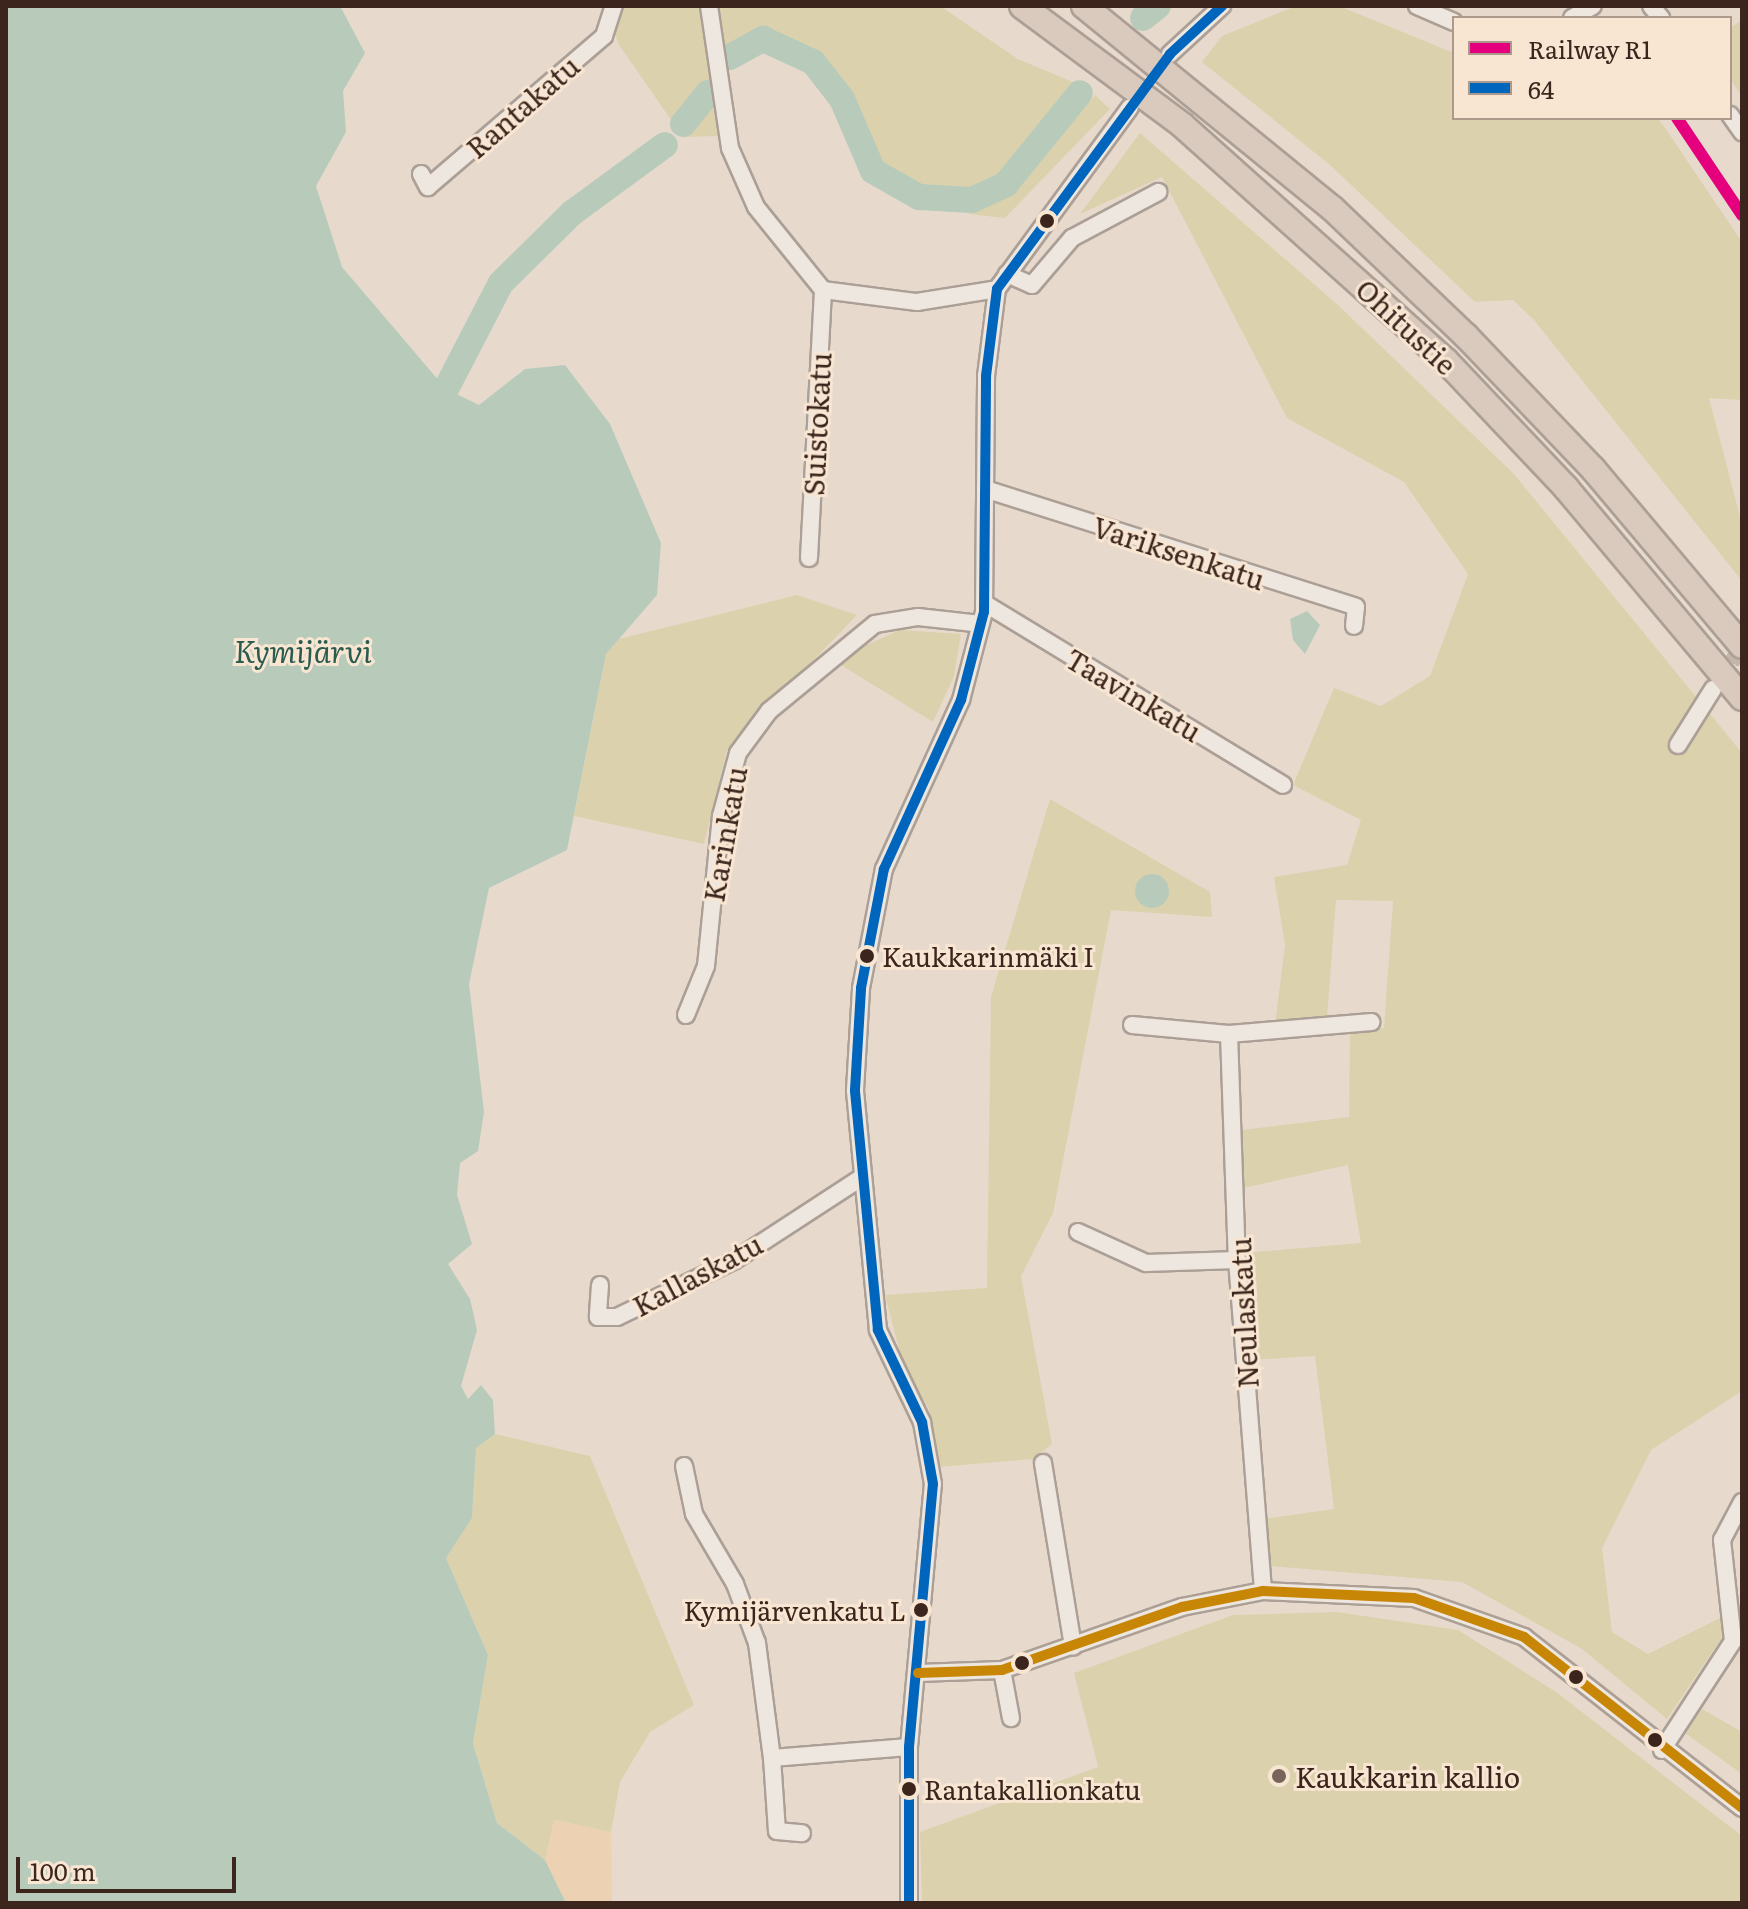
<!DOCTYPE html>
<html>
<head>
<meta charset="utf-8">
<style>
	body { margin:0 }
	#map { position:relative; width:1748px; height:1909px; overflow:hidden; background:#e7dacc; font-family:Literata,serif }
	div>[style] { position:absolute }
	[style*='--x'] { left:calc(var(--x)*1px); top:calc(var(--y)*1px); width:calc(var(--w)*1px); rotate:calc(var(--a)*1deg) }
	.green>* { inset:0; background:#dbd2ad }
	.sand>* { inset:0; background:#ecd1b2 }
	.water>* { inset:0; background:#b8cbbb }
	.round { border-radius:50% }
	.river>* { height:26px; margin:-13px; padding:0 13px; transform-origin:13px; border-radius:13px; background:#b8cbbb }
	.minor-tunnel>* { height:16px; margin-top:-8px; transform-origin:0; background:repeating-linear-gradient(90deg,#c5b6a9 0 16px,transparent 0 24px) }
	.roads { filter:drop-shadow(2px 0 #ac9f96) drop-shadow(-2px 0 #ac9f96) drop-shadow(0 2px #ac9f96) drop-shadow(0 -2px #ac9f96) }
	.minor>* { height:16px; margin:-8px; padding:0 8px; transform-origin:8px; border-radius:8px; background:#eee7df }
	.highway>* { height:24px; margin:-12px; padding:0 12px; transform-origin:12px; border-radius:12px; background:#dac9bd }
	.bus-1>* { height:10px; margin:-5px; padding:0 5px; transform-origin:5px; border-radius:5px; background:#0065bd }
	.bus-2>* { height:10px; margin:-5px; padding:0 5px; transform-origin:5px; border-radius:5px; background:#c88607 }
	.rail-1>* { height:12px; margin:-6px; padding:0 6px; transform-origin:6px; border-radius:6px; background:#e5007d }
	.dots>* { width:22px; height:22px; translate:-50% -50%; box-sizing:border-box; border:4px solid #f8e6d2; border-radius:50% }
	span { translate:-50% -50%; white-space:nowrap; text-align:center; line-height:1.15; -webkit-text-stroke:6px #f8e6d2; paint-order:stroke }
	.bus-label { font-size:26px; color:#3b251d }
	.left { translate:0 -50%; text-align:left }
	.right { translate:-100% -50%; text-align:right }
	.street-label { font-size:28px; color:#3b251d }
	.poi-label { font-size:28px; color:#3b251d }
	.water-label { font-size:30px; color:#2a5c4f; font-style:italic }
	.frame { position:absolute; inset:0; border:8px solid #3b251d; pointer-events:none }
	.legend { position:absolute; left:1452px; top:16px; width:280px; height:104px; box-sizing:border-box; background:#f8e6d2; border:2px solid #ac998a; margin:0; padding:10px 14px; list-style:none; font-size:24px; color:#3b251d }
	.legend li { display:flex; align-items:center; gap:16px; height:40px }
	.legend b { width:40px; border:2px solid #ac998a }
	.scale { position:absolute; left:16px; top:1857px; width:220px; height:36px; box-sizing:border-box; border:4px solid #3b251d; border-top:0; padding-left:10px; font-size:24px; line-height:28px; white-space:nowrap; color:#3b251d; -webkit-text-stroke:6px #f8e6d2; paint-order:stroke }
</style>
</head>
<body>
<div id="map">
	<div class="green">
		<i style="clip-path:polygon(620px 6px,701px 6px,719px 136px,683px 137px,619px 45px,613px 28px)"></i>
		<i style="clip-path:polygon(718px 6px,940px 6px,1018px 59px,1075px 83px,998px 179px,968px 190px,925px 187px,879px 160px,851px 91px,817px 55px,761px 27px,724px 54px)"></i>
		<i style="clip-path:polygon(1296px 6px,1339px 6px,1454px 53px,1454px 118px,1657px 118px,1663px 125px,1742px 242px,1742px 400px,1709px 398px,1742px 524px,1742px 581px,1534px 320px,1513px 300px,1475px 302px,1330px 165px,1202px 62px,1222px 36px)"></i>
		<i style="clip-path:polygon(1742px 20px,1742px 97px,1730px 78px,1730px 28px)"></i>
		<i style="clip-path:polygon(1095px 95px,1110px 109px,1005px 218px,968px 214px,1022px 184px)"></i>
		<i style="clip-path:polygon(1140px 133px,1338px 305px,1514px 474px,1742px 753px,1742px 1391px,1651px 1450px,1602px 1548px,1612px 1632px,1648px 1654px,1724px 1616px,1721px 1639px,1667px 1719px,1582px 1649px,1462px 1582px,1270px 1566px,1263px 1519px,1334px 1509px,1315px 1356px,1251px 1360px,1243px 1253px,1361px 1243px,1348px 1165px,1243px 1188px,1242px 1130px,1349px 1117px,1350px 1031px,1384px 1028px,1393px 901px,1336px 900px,1327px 1017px,1275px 1024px,1285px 945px,1274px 877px,1347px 865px,1361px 820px,1293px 785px,1334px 688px,1381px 706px,1430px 676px,1468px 574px,1404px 482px,1287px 418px,1162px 177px,1080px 214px)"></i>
		<i style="clip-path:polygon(797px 595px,857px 615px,727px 750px,704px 844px,574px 816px,606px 654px,619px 639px)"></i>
		<i style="clip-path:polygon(900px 630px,961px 634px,954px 676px,933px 722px,833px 660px)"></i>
		<i style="clip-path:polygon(1050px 799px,1210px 892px,1212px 917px,1111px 910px,1053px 1213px,1021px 1276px,1052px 1444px,1033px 1459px,938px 1467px,929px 1409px,904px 1368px,885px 1295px,987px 1288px,991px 997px)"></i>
		<i style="clip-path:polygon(495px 1434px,590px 1456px,694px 1705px,650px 1732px,620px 1782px,611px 1832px,554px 1820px,545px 1860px,497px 1823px,473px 1742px,488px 1655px,446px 1558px,472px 1518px,476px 1448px)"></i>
		<i style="clip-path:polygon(1337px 1612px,1458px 1630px,1556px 1692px,1742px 1836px,1742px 1903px,922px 1903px,920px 1832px,1098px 1767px,1074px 1673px,1233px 1615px)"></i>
		<i style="clip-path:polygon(1702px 1709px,1742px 1732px,1742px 1774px,1685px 1733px)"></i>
	</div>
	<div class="sand">
		<i style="clip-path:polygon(554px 1820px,611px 1832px,612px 1903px,566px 1903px,545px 1860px)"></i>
	</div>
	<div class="water">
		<i style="clip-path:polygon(6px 6px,340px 6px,365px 53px,343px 91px,346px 132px,316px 186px,342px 267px,446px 389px,479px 405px,525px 369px,565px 365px,610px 424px,661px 543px,657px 595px,606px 654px,567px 850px,489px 888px,469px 984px,484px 1112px,478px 1151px,460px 1163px,457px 1195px,472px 1244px,448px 1264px,470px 1299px,477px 1330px,461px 1386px,468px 1399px,481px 1385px,493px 1400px,495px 1434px,476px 1448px,472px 1518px,446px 1558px,488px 1655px,473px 1743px,497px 1823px,545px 1860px,566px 1903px,6px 1903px)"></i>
		<i style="clip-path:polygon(1307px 611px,1320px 625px,1305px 654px,1293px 640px,1290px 619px)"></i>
		<i class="round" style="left:1135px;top:874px;width:34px;height:34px"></i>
	</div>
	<div class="river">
		<i style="--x:1143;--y:18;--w:19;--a:-39"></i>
		<i style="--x:730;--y:57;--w:38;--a:-29"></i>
		<i style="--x:763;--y:39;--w:55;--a:24.7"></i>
		<i style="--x:813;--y:62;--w:47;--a:51.9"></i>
		<i style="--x:842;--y:99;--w:78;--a:66.7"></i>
		<i style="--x:873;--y:171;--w:53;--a:29.5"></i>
		<i style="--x:919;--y:197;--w:53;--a:3.2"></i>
		<i style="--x:972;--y:200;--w:38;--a:-25"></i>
		<i style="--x:1006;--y:184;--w:117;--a:-50.9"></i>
		<i style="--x:683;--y:124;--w:40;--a:-51"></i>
		<i style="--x:446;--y:389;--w:119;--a:-62.6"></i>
		<i style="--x:501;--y:283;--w:100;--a:-44.6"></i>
		<i style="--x:572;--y:213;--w:115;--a:-36.2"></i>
	</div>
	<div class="minor-tunnel">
		<i style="--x:1718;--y:682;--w:42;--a:-55.6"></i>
	</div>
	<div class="roads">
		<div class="minor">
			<i style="--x:709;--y:6;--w:144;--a:81.6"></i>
			<i style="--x:730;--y:148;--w:64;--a:66.2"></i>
			<i style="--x:756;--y:207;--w:107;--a:51.1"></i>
			<i style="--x:823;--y:290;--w:95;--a:7.3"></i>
			<i style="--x:917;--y:302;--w:81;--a:-9.2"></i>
			<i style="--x:1417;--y:6;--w:40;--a:23.4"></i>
			<i style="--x:1651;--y:6;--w:16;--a:50"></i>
			<i style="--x:1572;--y:18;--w:24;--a:-30"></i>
			<i style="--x:1170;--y:54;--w:71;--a:-42.7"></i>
			<i style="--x:1730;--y:115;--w:21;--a:55"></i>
			<i style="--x:421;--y:174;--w:15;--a:62"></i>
			<i style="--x:428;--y:187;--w:232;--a:-40.6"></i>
			<i style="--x:604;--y:36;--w:32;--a:-72"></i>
			<i style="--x:1007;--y:274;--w:27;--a:24"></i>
			<i style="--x:1032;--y:285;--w:62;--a:-49.6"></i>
			<i style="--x:1072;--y:238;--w:98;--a:-28.1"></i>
			<i style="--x:985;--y:489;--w:389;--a:17.6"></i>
			<i style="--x:1356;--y:607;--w:19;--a:96"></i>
			<i style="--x:809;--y:558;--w:268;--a:-87"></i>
			<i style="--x:984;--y:603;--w:350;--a:31.3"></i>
			<i style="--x:1678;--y:745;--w:66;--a:-58"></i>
			<i style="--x:686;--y:1015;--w:53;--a:-67.8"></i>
			<i style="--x:706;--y:966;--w:151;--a:-84.3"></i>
			<i style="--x:721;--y:816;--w:65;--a:-74.9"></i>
			<i style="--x:738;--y:753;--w:52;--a:-53.6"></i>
			<i style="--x:769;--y:711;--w:137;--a:-39.4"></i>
			<i style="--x:875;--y:624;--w:44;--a:-9.2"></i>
			<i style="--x:918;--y:617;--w:63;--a:6.3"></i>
			<i style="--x:1132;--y:1025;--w:97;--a:5.3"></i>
			<i style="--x:1229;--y:1034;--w:143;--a:-4.8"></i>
			<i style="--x:1229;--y:1034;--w:226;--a:88"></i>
			<i style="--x:1237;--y:1260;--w:332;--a:85.5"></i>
			<i style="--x:1078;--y:1232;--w:75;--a:24.5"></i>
			<i style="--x:1146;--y:1263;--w:91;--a:-1.9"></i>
			<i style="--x:600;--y:1285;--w:32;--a:94"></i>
			<i style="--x:598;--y:1317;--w:19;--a:0"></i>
			<i style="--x:617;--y:1317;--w:131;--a:-25.8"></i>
			<i style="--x:735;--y:1260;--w:150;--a:-33.1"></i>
			<i style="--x:1043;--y:1463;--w:186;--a:80.7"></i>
			<i style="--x:684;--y:1466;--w:49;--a:78.2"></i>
			<i style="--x:694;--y:1514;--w:81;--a:59.6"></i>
			<i style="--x:735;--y:1584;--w:63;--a:69.6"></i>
			<i style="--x:757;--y:1643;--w:116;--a:82.6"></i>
			<i style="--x:772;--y:1758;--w:137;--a:-4.6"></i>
			<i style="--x:1002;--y:1670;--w:49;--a:79.4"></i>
			<i style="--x:918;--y:1673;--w:84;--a:-2"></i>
			<i style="--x:1002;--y:1670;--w:191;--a:-19.3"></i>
			<i style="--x:1182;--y:1607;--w:83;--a:-11.2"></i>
			<i style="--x:1263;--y:1591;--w:151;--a:2.7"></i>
			<i style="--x:1414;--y:1598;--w:117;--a:19.5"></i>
			<i style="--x:1524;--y:1637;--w:277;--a:38.1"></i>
			<i style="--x:1662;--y:1750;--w:130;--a:-56.9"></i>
			<i style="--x:1733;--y:1641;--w:102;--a:-96.2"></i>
			<i style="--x:1722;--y:1540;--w:43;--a:-62.2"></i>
			<i style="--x:772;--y:1758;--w:73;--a:86.1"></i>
			<i style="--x:777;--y:1831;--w:25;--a:5"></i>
			<i style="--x:909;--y:1903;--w:156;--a:-90"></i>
			<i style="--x:909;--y:1747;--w:264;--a:-84.8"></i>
			<i style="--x:933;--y:1484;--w:63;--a:-100.1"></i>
			<i style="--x:922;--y:1422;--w:102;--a:-115.6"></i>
			<i style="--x:878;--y:1330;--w:241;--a:-95.5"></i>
			<i style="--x:855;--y:1090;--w:102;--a:-86.6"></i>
			<i style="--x:861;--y:988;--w:121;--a:-79.1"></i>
			<i style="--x:884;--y:869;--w:186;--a:-65.5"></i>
			<i style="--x:961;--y:700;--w:91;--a:-75.4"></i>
			<i style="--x:984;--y:612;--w:236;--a:-89.5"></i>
			<i style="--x:986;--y:376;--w:88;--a:-82.8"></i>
			<i style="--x:997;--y:289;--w:225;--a:-53.8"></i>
		</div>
		<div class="highway">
			<i style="--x:1022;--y:6;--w:199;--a:36.6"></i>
			<i style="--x:1182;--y:125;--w:354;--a:41.8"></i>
			<i style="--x:1446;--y:361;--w:175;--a:46.6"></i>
			<i style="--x:1566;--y:488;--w:274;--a:50"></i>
			<i style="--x:1084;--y:6;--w:321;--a:39.2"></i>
			<i style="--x:1333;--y:209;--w:184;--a:43.7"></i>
			<i style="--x:1466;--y:336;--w:184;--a:46.3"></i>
			<i style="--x:1593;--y:469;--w:231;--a:49.9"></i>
		</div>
	</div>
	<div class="bus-1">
		<i style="--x:909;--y:1903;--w:156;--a:-90"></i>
		<i style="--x:909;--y:1747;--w:264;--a:-84.8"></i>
		<i style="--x:933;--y:1484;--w:63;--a:-100.1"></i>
		<i style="--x:922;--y:1422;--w:102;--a:-115.6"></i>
		<i style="--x:878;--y:1330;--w:241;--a:-95.5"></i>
		<i style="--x:855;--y:1090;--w:102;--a:-86.6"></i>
		<i style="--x:861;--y:988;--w:121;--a:-79.1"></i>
		<i style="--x:884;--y:869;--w:186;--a:-65.5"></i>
		<i style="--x:961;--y:700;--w:91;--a:-75.4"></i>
		<i style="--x:984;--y:612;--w:236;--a:-89.5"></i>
		<i style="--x:986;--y:376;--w:88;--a:-82.8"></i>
		<i style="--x:997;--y:289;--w:292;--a:-53.6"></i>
		<i style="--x:1170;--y:54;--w:71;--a:-42.7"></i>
	</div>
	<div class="bus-2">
		<i style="--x:918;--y:1673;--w:84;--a:-2"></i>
		<i style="--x:1002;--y:1670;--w:191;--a:-19.3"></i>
		<i style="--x:1182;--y:1607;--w:83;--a:-11.2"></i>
		<i style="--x:1263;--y:1591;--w:151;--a:2.7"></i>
		<i style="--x:1414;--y:1598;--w:117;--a:19.5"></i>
		<i style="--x:1524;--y:1637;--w:277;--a:38.1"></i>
	</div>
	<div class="rail-1">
		<i style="--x:1677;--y:118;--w:117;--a:56.2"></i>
	</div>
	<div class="dots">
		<i style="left:1047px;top:221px;background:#3b251d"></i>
		<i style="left:867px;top:956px;background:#3b251d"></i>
		<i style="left:921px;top:1610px;background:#3b251d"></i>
		<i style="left:1022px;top:1663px;background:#3b251d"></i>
		<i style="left:1576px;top:1677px;background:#3b251d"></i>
		<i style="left:1655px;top:1740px;background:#3b251d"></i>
		<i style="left:1279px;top:1776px;background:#77645a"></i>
		<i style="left:909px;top:1789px;background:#3b251d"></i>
	</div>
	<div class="bus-label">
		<span class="left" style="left:882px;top:956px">Kaukkarinmäki I</span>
		<span class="right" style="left:906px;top:1610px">Kymijärvenkatu L</span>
		<span class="left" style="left:924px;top:1789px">Rantakallionkatu</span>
	</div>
	<div class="street-label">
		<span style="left:522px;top:106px;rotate:-41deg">Rantakatu</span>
		<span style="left:1407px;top:326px;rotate:43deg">Ohitustie</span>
		<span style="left:816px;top:424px;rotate:-87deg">Suistokatu</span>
		<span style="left:1179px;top:552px;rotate:18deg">Variksenkatu</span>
		<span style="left:1134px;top:694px;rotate:31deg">Taavinkatu</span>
		<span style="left:724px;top:834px;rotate:-80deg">Karinkatu</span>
		<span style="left:697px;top:1274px;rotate:-28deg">Kallaskatu</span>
		<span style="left:1243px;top:1313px;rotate:-93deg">Neulaskatu</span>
	</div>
	<div class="poi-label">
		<span class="left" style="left:1295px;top:1776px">Kaukkarin kallio</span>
	</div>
	<div class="water-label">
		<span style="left:303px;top:650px">Kymijärvi</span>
	</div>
	<div class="frame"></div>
	<ul class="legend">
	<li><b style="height:10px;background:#e5007d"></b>Railway R1</li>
	<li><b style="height:10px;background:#0065bd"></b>64</li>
	</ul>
	<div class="scale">100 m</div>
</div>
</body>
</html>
